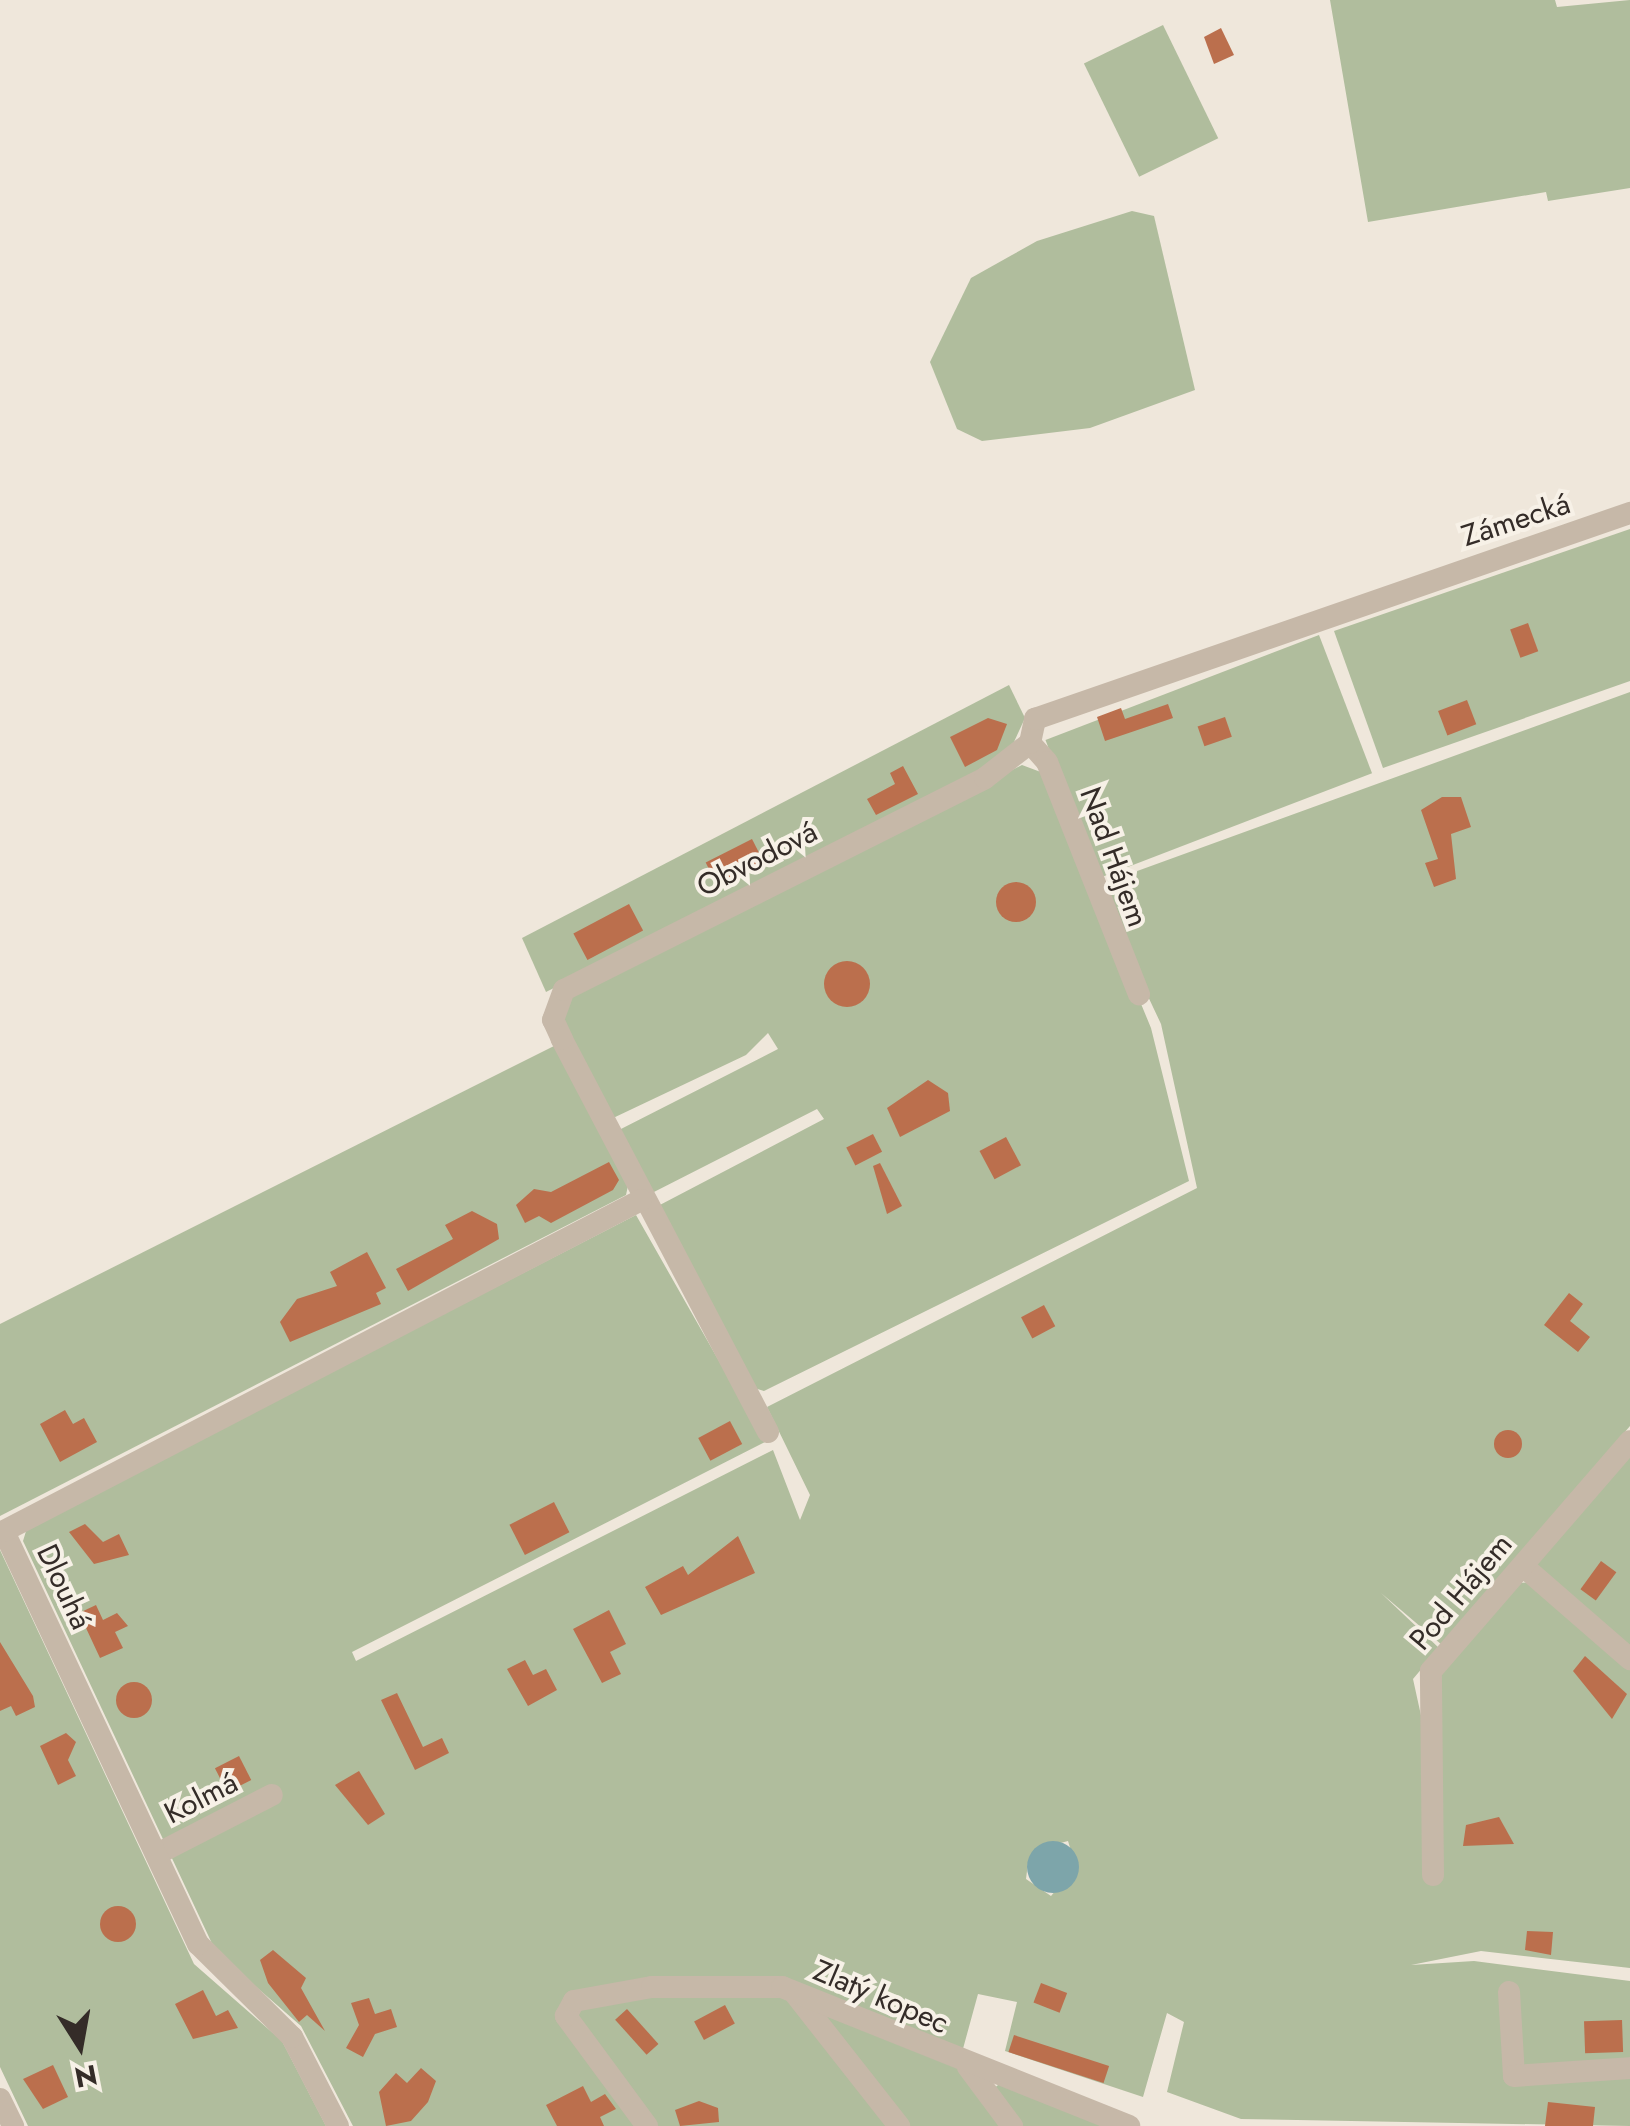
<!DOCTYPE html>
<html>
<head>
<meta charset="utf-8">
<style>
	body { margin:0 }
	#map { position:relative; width:1630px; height:2126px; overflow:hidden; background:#efe7db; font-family:Jost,sans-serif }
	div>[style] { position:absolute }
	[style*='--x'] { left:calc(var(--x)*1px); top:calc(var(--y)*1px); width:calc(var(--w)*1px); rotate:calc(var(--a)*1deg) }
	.green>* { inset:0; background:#b0bd9d; transform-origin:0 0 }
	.water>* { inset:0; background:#7da5aa }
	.round { border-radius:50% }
	.building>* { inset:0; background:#bb6f4d; transform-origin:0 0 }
	.minor>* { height:22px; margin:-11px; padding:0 11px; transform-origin:11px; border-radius:11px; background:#c6b8a8 }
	span { translate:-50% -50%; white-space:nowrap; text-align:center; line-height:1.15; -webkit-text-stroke:8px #f7f1e7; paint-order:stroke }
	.street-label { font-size:30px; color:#342c28 }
	.north { position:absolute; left:30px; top:1996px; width:100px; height:100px; -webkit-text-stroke:8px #f7f1e7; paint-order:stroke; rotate:169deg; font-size:28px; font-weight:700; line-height:40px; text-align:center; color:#342c28 }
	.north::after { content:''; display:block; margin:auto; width:35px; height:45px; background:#342c28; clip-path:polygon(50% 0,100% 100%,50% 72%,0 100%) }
</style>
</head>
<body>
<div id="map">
	<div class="green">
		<i style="clip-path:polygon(1330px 0,1555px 0,1557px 7px,1630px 0,1630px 188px,1548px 201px,1546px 192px,1368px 222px)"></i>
		<i style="left:1163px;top:25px;width:126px;height:88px;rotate:64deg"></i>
		<i style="clip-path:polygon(1132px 211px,1154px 216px,1195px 390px,1090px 428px,982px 441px,957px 429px,930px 362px,971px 278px,1037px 241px)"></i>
		<i style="clip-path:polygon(1630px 529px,1630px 681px,1383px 768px,1334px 631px)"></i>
		<i style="left:1319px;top:635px;width:148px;height:293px;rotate:69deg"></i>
		<i style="clip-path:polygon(1009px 685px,1025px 718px,1007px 757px,546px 992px,522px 938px)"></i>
		<i style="clip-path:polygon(evenodd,1630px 692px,1630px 1426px,1442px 1645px,1381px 1593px,1439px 1648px,1413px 1679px,1443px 1816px,1434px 1681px,1519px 1583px,1534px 1582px,1630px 1666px,1630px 1968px,1481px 1951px,1411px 1965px,1474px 1961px,1630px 1981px,1630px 2126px,1241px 2119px,1167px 2092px,1184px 2022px,1167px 2013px,1143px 2097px,1005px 2051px,1017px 2002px,978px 1994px,961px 2056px,798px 1989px,893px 2126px,353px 2126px,301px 2026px,216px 1952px,23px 1541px,27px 1528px,636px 1215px,765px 1442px,352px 1652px,356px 1661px,773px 1450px,800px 1520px,810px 1495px,767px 1407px,1197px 1188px,1161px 1024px,1096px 886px,1630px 692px,1068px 1841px,1076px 1867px,1051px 1896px,1026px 1879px,1028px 1863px,1038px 1849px,1068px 1841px)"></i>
		<i style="clip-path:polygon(1022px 765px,1046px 774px,1151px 1028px,1189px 1181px,764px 1391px,751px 1387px,656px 1207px,824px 1119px,817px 1109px,650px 1194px,617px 1131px,778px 1049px,768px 1033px,746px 1055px,611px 1119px,560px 1016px,567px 995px)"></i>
		<i style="clip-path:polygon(560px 1043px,629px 1181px,626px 1195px,0 1516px,0 1324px)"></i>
		<i style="clip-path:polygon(1630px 1455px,1630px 1654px,1531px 1569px)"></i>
		<i style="clip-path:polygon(0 1550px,194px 1964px,282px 2041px,326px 2126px,28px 2126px,0 2067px)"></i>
		<i style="clip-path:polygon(817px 2006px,960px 2069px,1005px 2126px,907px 2126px)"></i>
		<i style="clip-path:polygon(1002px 2082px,1112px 2126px,1021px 2126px,993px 2089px)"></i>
	</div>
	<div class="water">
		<i class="round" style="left:1027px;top:1841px;width:52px;height:52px"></i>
	</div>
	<div class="building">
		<i style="clip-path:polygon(1221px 28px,1234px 55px,1214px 64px,1204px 37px)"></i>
		<i style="left:1528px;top:623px;width:30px;height:19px;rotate:70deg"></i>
		<i style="left:1467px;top:700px;width:26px;height:31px;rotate:69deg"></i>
		<i style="clip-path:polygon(1168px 704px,1173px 718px,1105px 741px,1097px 717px,1121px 708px,1125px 719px)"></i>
		<i style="left:1225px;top:717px;width:21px;height:29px;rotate:71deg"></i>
		<i style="clip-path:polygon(988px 718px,1007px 724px,997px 750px,965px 767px,950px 737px)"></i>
		<i style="clip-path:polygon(903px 766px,918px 794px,876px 815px,867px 799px,895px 784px,890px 773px)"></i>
		<i style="clip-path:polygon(1442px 797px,1461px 797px,1471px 827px,1451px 834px,1456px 879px,1434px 887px,1425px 863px,1438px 859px,1421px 810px)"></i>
		<i style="left:752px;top:839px;width:27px;height:52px;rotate:63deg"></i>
		<i class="round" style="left:996px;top:882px;width:40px;height:40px"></i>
		<i style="left:629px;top:904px;width:30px;height:63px;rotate:62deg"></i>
		<i class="round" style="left:824px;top:961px;width:46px;height:46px"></i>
		<i style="clip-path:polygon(928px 1080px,948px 1093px,950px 1111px,900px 1137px,887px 1108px)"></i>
		<i style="left:873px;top:1134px;width:20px;height:30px;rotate:63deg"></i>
		<i style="left:1006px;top:1137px;width:32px;height:30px;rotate:62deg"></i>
		<i style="clip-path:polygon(609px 1162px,619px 1180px,613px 1190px,551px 1223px,539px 1216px,525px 1223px,516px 1205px,534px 1189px,551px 1192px)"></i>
		<i style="clip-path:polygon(880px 1163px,902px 1206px,887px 1214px,873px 1166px)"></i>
		<i style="clip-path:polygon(472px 1211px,497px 1224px,499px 1239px,408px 1291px,396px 1269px,453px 1239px,445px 1225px)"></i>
		<i style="clip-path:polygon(367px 1252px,386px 1288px,376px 1293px,381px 1304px,290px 1342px,280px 1322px,297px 1299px,337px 1286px,330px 1272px)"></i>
		<i style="clip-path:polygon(1569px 1293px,1583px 1304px,1570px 1321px,1590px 1337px,1578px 1352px,1544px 1325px)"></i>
		<i style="left:1044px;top:1305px;width:24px;height:26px;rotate:62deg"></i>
		<i style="clip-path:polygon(65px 1410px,73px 1424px,84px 1418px,97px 1442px,60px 1462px,40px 1424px)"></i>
		<i style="left:730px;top:1421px;width:26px;height:36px;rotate:62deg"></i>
		<i class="round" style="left:1494px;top:1430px;width:28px;height:28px"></i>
		<i style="left:554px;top:1502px;width:34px;height:50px;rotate:63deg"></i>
		<i style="clip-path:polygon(85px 1524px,103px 1542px,119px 1534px,129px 1555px,94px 1564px,69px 1532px)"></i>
		<i style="clip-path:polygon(738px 1536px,755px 1573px,661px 1615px,645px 1587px,683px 1566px,688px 1575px)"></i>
		<i style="left:1601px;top:1561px;width:19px;height:35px;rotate:36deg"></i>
		<i style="clip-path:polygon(96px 1605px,103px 1620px,117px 1613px,128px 1626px,115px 1632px,123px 1648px,100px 1658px,79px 1613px)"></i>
		<i style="clip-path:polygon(609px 1610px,626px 1644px,610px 1652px,621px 1674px,602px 1683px,573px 1629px)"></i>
		<i style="clip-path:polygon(0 1642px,33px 1696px,35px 1707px,16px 1716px,11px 1706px,0 1711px)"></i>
		<i style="clip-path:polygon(1585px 1656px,1627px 1694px,1612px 1719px,1573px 1671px)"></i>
		<i style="clip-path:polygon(525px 1660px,533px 1675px,546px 1669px,557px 1690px,528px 1706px,507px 1669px)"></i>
		<i class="round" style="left:116px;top:1682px;width:36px;height:36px"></i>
		<i style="clip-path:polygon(397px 1693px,423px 1747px,442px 1738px,449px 1753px,415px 1770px,381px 1700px)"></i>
		<i style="clip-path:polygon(66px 1733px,76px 1742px,68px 1760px,76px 1776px,58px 1785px,40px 1746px)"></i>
		<i style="left:239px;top:1756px;width:27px;height:27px;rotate:63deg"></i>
		<i style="clip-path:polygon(359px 1771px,385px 1814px,368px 1825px,335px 1785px)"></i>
		<i style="clip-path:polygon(1499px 1817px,1514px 1844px,1463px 1846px,1466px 1825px)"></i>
		<i class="round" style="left:100px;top:1906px;width:36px;height:36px"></i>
		<i style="clip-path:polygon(1527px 1931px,1553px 1932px,1551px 1955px,1525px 1950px)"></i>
		<i style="clip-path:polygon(273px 1950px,306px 1978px,301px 1988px,325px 2031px,307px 2015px,299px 2022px,268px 1983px,260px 1960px)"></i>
		<i style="left:1041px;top:1983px;width:28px;height:21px;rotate:21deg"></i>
		<i style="clip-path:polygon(203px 1990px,216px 2016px,228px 2010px,238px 2028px,193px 2039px,175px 2004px)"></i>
		<i style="clip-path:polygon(369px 1998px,375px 2014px,391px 2009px,397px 2027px,375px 2034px,363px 2057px,346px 2048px,359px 2025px,351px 2003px)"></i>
		<i style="left:725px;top:2005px;width:21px;height:35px;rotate:62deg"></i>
		<i style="left:627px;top:2009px;width:47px;height:16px;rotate:48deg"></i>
		<i style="left:1622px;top:2020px;width:32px;height:38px;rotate:88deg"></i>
		<i style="left:1014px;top:2035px;width:100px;height:18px;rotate:18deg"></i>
		<i style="clip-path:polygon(53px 2065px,68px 2097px,43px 2109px,23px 2079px)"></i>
		<i style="clip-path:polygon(421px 2068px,436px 2081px,428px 2102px,411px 2121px,386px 2126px,379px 2092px,396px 2073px,407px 2083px)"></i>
		<i style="clip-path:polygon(583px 2086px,591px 2102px,605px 2094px,616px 2109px,600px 2117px,604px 2126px,557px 2126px,546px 2105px)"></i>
		<i style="clip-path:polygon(699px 2101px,718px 2108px,719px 2122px,680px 2126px,675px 2110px)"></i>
		<i style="clip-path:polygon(1548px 2102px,1595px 2107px,1593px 2126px,1545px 2126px)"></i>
	</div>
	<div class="minor">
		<i style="--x:1030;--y:743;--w:25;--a:48"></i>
		<i style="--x:1047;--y:762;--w:250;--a:68.4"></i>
		<i style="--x:768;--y:1432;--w:444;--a:-117.7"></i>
		<i style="--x:562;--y:1039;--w:21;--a:-115"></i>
		<i style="--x:553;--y:1020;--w:32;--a:-70"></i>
		<i style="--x:564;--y:990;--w:471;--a:-26.7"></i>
		<i style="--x:985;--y:778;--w:57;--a:-37.9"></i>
		<i style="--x:1030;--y:743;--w:25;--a:-78"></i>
		<i style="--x:1035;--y:719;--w:630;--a:-19.1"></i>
		<i style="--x:1523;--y:1566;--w:142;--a:41"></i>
		<i style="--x:157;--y:1854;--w:129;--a:-27.2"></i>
		<i style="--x:1433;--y:1875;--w:204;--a:-90.6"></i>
		<i style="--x:1431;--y:1671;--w:304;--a:-49.1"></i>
		<i style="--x:1509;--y:1992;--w:84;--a:86.6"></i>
		<i style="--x:1514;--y:2076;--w:116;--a:-3.9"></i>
		<i style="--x:796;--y:1995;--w:167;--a:51.8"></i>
		<i style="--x:968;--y:2067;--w:74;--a:53.3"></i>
		<i style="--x:0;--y:2099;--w:30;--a:64"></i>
		<i style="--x:338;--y:2126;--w:100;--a:-117.3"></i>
		<i style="--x:292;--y:2037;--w:132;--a:-135.3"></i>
		<i style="--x:198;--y:1944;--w:456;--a:-115.2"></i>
		<i style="--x:4;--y:1531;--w:718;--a:-27.46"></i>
		<i style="--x:647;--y:2126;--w:137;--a:-126.4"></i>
		<i style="--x:566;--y:2016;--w:17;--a:-62"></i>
		<i style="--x:574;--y:2001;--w:79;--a:-10.2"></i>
		<i style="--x:652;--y:1987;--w:130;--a:0"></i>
		<i style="--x:782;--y:1987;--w:374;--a:21.8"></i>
	</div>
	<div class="street-label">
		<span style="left:1516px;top:520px;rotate:-18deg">Zámecká</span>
		<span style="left:1114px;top:857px;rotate:70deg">Nad Hájem</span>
		<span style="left:757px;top:859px;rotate:-27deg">Obvodová</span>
		<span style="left:64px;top:1587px;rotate:65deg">Dlouhá</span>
		<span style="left:1461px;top:1592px;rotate:-50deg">Pod Hájem</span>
		<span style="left:201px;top:1798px;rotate:-27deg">Kolmá</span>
		<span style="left:881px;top:1997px;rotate:23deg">Zlatý kopec</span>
	</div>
	<div class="north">N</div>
</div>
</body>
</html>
